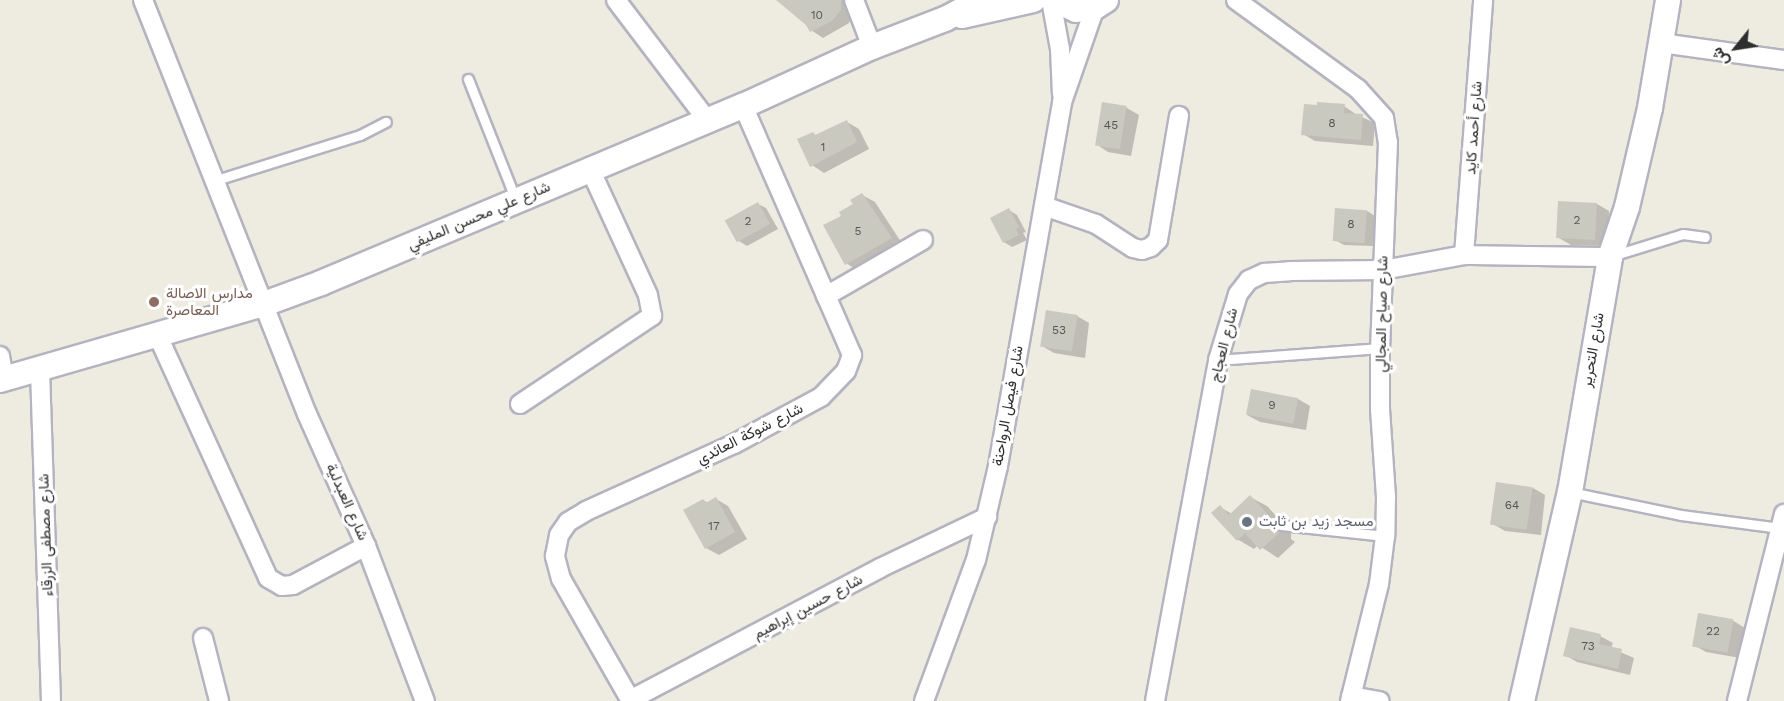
<!DOCTYPE html>
<html>
<head>
<meta charset="utf-8">
<style>
	body { margin:0 }
	#map { position:relative; width:1784px; height:701px; overflow:hidden; background:#eeebe1; font-family:"Work Sans",Vazirmatn,sans-serif }
	div>[style] { position:absolute }
	[style*='--x'] { left:calc(var(--x)*1px); top:calc(var(--y)*1px); width:calc(var(--w)*1px); rotate:calc(var(--a)*1deg) }
	.shadow>* { inset:0; background:#0003 }
	.building>* { inset:0; background:#cac9bf; transform-origin:0 0 }
	.roads { filter:drop-shadow(2px 0 #b4b4c0) drop-shadow(-2px 0 #b4b4c0) drop-shadow(0 2px #b4b4c0) drop-shadow(0 -2px #b4b4c0) }
	.lane>* { height:9px; margin:-4.5px; padding:0 4.5px; transform-origin:4.5px; border-radius:4.5px; background:#fff }
	.street>* { height:18px; margin:-9px; padding:0 9px; transform-origin:9px; border-radius:9px; background:#fff }
	.secondary>* { height:24px; margin:-12px; padding:0 12px; transform-origin:12px; border-radius:12px; background:#fff }
	.dots>* { width:16px; height:16px; translate:-50% -50%; box-sizing:border-box; border:3px solid #fff; border-radius:50% }
	span { translate:-50% -50%; white-space:nowrap; text-align:center; line-height:1.15; -webkit-text-stroke:6px #fff; paint-order:stroke }
	.number-label { font-size:12px; color:#555552 }
	.number-label span { -webkit-text-stroke-width:0 }
	.street-label { font-size:15px; color:#2e2e2e }
	.education-label { font-size:15px; color:#785e54 }
	.left { translate:0 -50%; text-align:left }
	.worship-label { font-size:15px; color:#5b616d }
	.north { position:absolute; left:1706px; top:18px; width:60px; height:60px; -webkit-text-stroke:4px #fff; paint-order:stroke; rotate:240deg; font-size:16px; font-weight:700; line-height:24px; text-align:center; color:#2e2e2e }
	.north::after { content:''; display:block; margin:auto; width:21px; height:27px; background:#2e2e2e; clip-path:polygon(50% 0,100% 100%,50% 72%,0 100%) }
</style>
</head>
<body>
<div id="map">
	<div class="shadow">
		<i style="clip-path:polygon(794px 0,849px 0,853px 10px,849px 23px,823px 38px,811px 30px)"></i>
		<i style="clip-path:polygon(1103px 103px,1127px 108px,1139px 115px,1131px 156px,1108px 152px,1096px 144px)"></i>
		<i style="clip-path:polygon(1344px 106px,1357px 115px,1375px 123px,1373px 146px,1315px 141px,1303px 134px,1318px 107px)"></i>
		<i style="clip-path:polygon(847px 122px,859px 129px,869px 149px,824px 173px,812px 165px,813px 133px,817px 136px)"></i>
		<i style="clip-path:polygon(862px 195px,875px 202px,903px 245px,858px 271px,846px 263px,843px 217px)"></i>
		<i style="clip-path:polygon(1560px 203px,1597px 204px,1609px 211px,1608px 246px,1571px 245px,1559px 238px)"></i>
		<i style="clip-path:polygon(758px 204px,766px 208px,778px 229px,747px 246px,739px 241px)"></i>
		<i style="clip-path:polygon(1009px 210px,1017px 215px,1026px 232px,1023px 233px,1027px 240px,1012px 247px,1004px 242px)"></i>
		<i style="clip-path:polygon(1367px 211px,1375px 216px,1373px 246px,1344px 245px,1335px 240px)"></i>
		<i style="clip-path:polygon(1077px 316px,1089px 323px,1085px 358px,1054px 353px,1042px 346px)"></i>
		<i style="clip-path:polygon(1298px 399px,1310px 406px,1306px 430px,1260px 422px,1247px 415px)"></i>
		<i style="clip-path:polygon(1533px 488px,1545px 495px,1541px 535px,1505px 531px,1493px 524px)"></i>
		<i style="clip-path:polygon(1250px 497px,1267px 506px,1291px 532px,1291px 539px,1295px 542px,1278px 558px,1258px 545px,1254px 549px,1237px 539px,1220px 507px,1232px 514px)"></i>
		<i style="clip-path:polygon(716px 499px,728px 506px,747px 539px,719px 555px,706px 548px,703px 500px,708px 503px)"></i>
		<i style="clip-path:polygon(1732px 620px,1745px 628px,1740px 658px,1706px 652px,1694px 645px)"></i>
		<i style="clip-path:polygon(1600px 636px,1613px 643px,1611px 648px,1634px 658px,1630px 675px,1577px 662px,1565px 655px)"></i>
	</div>
	<div class="building">
		<i style="clip-path:polygon(776px 0,841px 0,841px 10px,832px 21px,810px 32px,806px 25px)"></i>
		<i style="left:1102px;top:102px;width:25px;height:44px;rotate:9deg"></i>
		<i style="clip-path:polygon(1317px 102px,1345px 104px,1344px 113px,1363px 114px,1361px 140px,1301px 135px,1304px 104px,1317px 105px)"></i>
		<i style="clip-path:polygon(847px 120px,857px 142px,810px 167px,797px 139px,813px 132px,815px 135px)"></i>
		<i style="clip-path:polygon(862px 193px,892px 238px,845px 265px,823px 225px,841px 216px,839px 212px,853px 204px,850px 200px)"></i>
		<i style="left:1558px;top:201px;width:39px;height:37px;rotate:3deg"></i>
		<i style="left:758px;top:202px;width:25px;height:38px;rotate:61deg"></i>
		<i style="clip-path:polygon(1009px 208px,1019px 227px,1016px 229px,1019px 235px,1003px 243px,990px 218px)"></i>
		<i style="left:1335px;top:208px;width:32px;height:33px;rotate:4deg"></i>
		<i style="left:1046px;top:310px;width:32px;height:37px;rotate:9deg"></i>
		<i style="left:1251px;top:389px;width:48px;height:26px;rotate:11deg"></i>
		<i style="left:1496px;top:482px;width:37px;height:43px;rotate:8deg"></i>
		<i style="clip-path:polygon(1250px 495px,1275px 522px,1275px 528px,1280px 532px,1260px 550px,1245px 533px,1237px 541px,1211px 513px,1220px 505px,1229px 515px)"></i>
		<i style="clip-path:polygon(716px 497px,735px 532px,705px 549px,683px 510px,703px 499px,706px 503px)"></i>
		<i style="left:1698px;top:613px;width:36px;height:34px;rotate:10deg"></i>
		<i style="clip-path:polygon(1570px 627px,1601px 634px,1599px 644px,1622px 649px,1618px 669px,1563px 656px)"></i>
	</div>
	<div class="roads">
		<div class="lane">
			<i style="--x:468;--y:79;--w:130;--a:68.4"></i>
			<i style="--x:213;--y:181;--w:154;--a:-17.4"></i>
			<i style="--x:360;--y:135;--w:29;--a:-27"></i>
			<i style="--x:1615;--y:255;--w:71;--a:-17.2"></i>
			<i style="--x:1683;--y:234;--w:22;--a:8"></i>
			<i style="--x:1218;--y:360;--w:162;--a:-4.2"></i>
			<i style="--x:1570;--y:492;--w:113;--a:11.7"></i>
			<i style="--x:1681;--y:515;--w:100;--a:7.5"></i>
			<i style="--x:1281;--y:525;--w:105;--a:6"></i>
		</div>
		<div class="street">
			<i style="--x:143;--y:0;--w:445;--a:68.4"></i>
			<i style="--x:307;--y:414;--w:145;--a:65.9"></i>
			<i style="--x:366;--y:546;--w:166;--a:69.2"></i>
			<i style="--x:616;--y:0;--w:152;--a:52.8"></i>
			<i style="--x:854;--y:0;--w:50;--a:69"></i>
			<i style="--x:1051;--y:0;--w:50;--a:79.6"></i>
			<i style="--x:1060;--y:49;--w:45;--a:87.5"></i>
			<i style="--x:1236;--y:0;--w:151;--a:36.1"></i>
			<i style="--x:1358;--y:89;--w:39;--a:48"></i>
			<i style="--x:1384;--y:118;--w:24;--a:81"></i>
			<i style="--x:1388;--y:142;--w:206;--a:92.2"></i>
			<i style="--x:1380;--y:348;--w:61;--a:90"></i>
			<i style="--x:1380;--y:409;--w:88;--a:86.1"></i>
			<i style="--x:1386;--y:497;--w:39;--a:91"></i>
			<i style="--x:1385;--y:536;--w:48;--a:97.1"></i>
			<i style="--x:1379;--y:584;--w:121;--a:103.9"></i>
			<i style="--x:1661;--y:43;--w:124;--a:7.9"></i>
			<i style="--x:1044;--y:206;--w:55;--a:19.1"></i>
			<i style="--x:1096;--y:224;--w:44;--a:33"></i>
			<i style="--x:1133;--y:248;--w:9;--a:13"></i>
			<i style="--x:1142;--y:250;--w:9;--a:-18"></i>
			<i style="--x:1151;--y:247;--w:10;--a:-45"></i>
			<i style="--x:1158;--y:240;--w:126;--a:-80.4"></i>
			<i style="--x:1464;--y:255;--w:256;--a:-85.7"></i>
			<i style="--x:826;--y:296;--w:112;--a:-30"></i>
			<i style="--x:157;--y:334;--w:268;--a:65.5"></i>
			<i style="--x:268;--y:578;--w:16;--a:30"></i>
			<i style="--x:282;--y:586;--w:11;--a:-5"></i>
			<i style="--x:293;--y:585;--w:83;--a:-28.1"></i>
			<i style="--x:0;--y:356;--w:23;--a:80"></i>
			<i style="--x:40;--y:370;--w:331;--a:88.1"></i>
			<i style="--x:520;--y:404;--w:159;--a:-33.7"></i>
			<i style="--x:652;--y:316;--w:21;--a:-101"></i>
			<i style="--x:648;--y:295;--w:139;--a:-114.7"></i>
			<i style="--x:203;--y:638;--w:65;--a:75.7"></i>
			<i style="--x:1351;--y:696;--w:29;--a:10"></i>
			<i style="--x:630;--y:700;--w:283;--a:-27.8"></i>
			<i style="--x:880;--y:568;--w:119;--a:-25.5"></i>
			<i style="--x:631;--y:701;--w:141;--a:-119.8"></i>
			<i style="--x:561;--y:579;--w:24;--a:-105"></i>
			<i style="--x:555;--y:556;--w:21;--a:-79"></i>
			<i style="--x:559;--y:535;--w:16;--a:-55"></i>
			<i style="--x:568;--y:522;--w:21;--a:-31"></i>
			<i style="--x:586;--y:511;--w:162;--a:-24.4"></i>
			<i style="--x:734;--y:444;--w:99;--a:-28.4"></i>
			<i style="--x:821;--y:397;--w:36;--a:-46"></i>
			<i style="--x:846;--y:371;--w:17;--a:-69"></i>
			<i style="--x:852;--y:355;--w:272;--a:-113.6"></i>
			<i style="--x:924;--y:701;--w:150;--a:-69.8"></i>
			<i style="--x:976;--y:560;--w:97;--a:-76.8"></i>
			<i style="--x:998;--y:466;--w:370;--a:-80"></i>
			<i style="--x:1062;--y:102;--w:101;--a:-70.8"></i>
			<i style="--x:1155;--y:701;--w:347;--a:-79.5"></i>
			<i style="--x:1218;--y:360;--w:69;--a:-73.1"></i>
			<i style="--x:1238;--y:294;--w:18;--a:-52"></i>
			<i style="--x:1249;--y:280;--w:17;--a:-25"></i>
			<i style="--x:1264;--y:273;--w:26;--a:-4"></i>
			<i style="--x:1290;--y:271;--w:93;--a:-0.6"></i>
			<i style="--x:1383;--y:270;--w:82;--a:-10.5"></i>
			<i style="--x:1464;--y:255;--w:146;--a:0.8"></i>
			<i style="--x:1737;--y:701;--w:193;--a:-75.9"></i>
		</div>
		<div class="secondary">
			<i style="--x:1055;--y:0;--w:23;--a:25"></i>
			<i style="--x:1076;--y:10;--w:19;--a:-9"></i>
			<i style="--x:1095;--y:7;--w:13;--a:-32"></i>
			<i style="--x:962;--y:16;--w:73;--a:-12.7"></i>
			<i style="--x:0;--y:380;--w:275;--a:-16.1"></i>
			<i style="--x:264;--y:304;--w:61;--a:-20.2"></i>
			<i style="--x:321;--y:283;--w:458;--a:-22.8"></i>
			<i style="--x:743;--y:106;--w:142;--a:-24.6"></i>
			<i style="--x:872;--y:47;--w:78;--a:-21"></i>
			<i style="--x:945;--y:19;--w:40;--a:-28"></i>
			<i style="--x:1522;--y:701;--w:214;--a:-77.1"></i>
			<i style="--x:1570;--y:492;--w:238;--a:-80.3"></i>
			<i style="--x:1610;--y:257;--w:53;--a:-71.2"></i>
			<i style="--x:1627;--y:207;--w:102;--a:-76.9"></i>
			<i style="--x:1650;--y:108;--w:109;--a:-80.5"></i>
		</div>
	</div>
	<div class="dots">
		<i style="left:154px;top:302px;background:#8d6e63"></i>
		<i style="left:1247px;top:522px;background:#6b7280"></i>
	</div>
	<div class="number-label">
		<span style="left:817px;top:16px">10</span>
		<span style="left:1332px;top:124px">8</span>
		<span style="left:1111px;top:126px">45</span>
		<span style="left:823px;top:148px">1</span>
		<span style="left:1577px;top:221px">2</span>
		<span style="left:748px;top:222px">2</span>
		<span style="left:1351px;top:225px">8</span>
		<span style="left:858px;top:232px">5</span>
		<span style="left:1059px;top:331px">53</span>
		<span style="left:1272px;top:406px">9</span>
		<span style="left:1512px;top:506px">64</span>
		<span style="left:714px;top:527px">17</span>
		<span style="left:1713px;top:632px">22</span>
		<span style="left:1588px;top:647px">73</span>
	</div>
	<div class="street-label">
		<span style="left:1474px;top:128px;rotate:-86deg">شارع أحمد كايد</span>
		<span style="left:479px;top:216px;rotate:-23deg">شارع علي محسن المليفي</span>
		<span style="left:1382px;top:314px;rotate:-89deg">شارع صياح المجالي</span>
		<span style="left:1224px;top:345px;rotate:-76deg">شارع العجاج</span>
		<span style="left:1593px;top:350px;rotate:-80deg">شارع التحرير</span>
		<span style="left:1008px;top:406px;rotate:-80deg">شارع فيصل الرواحنة</span>
		<span style="left:750px;top:434px;rotate:-27deg">شارع شوكة العائدي</span>
		<span style="left:347px;top:502px;rotate:66deg">شارع العبدلية</span>
		<span style="left:46px;top:535px;rotate:-92deg">شارع مصطفى الزرقاء</span>
		<span style="left:808px;top:607px;rotate:-28deg">شارع حسين إبراهيم</span>
	</div>
	<div class="education-label">
		<span class="left" style="left:166px;top:302px">مدارس الاصالة<br>المعاصرة</span>
	</div>
	<div class="worship-label">
		<span class="left" style="left:1259px;top:522px">مسجد زيد بن ثابت</span>
	</div>
	<div class="north">ش</div>
</div>
</body>
</html>
